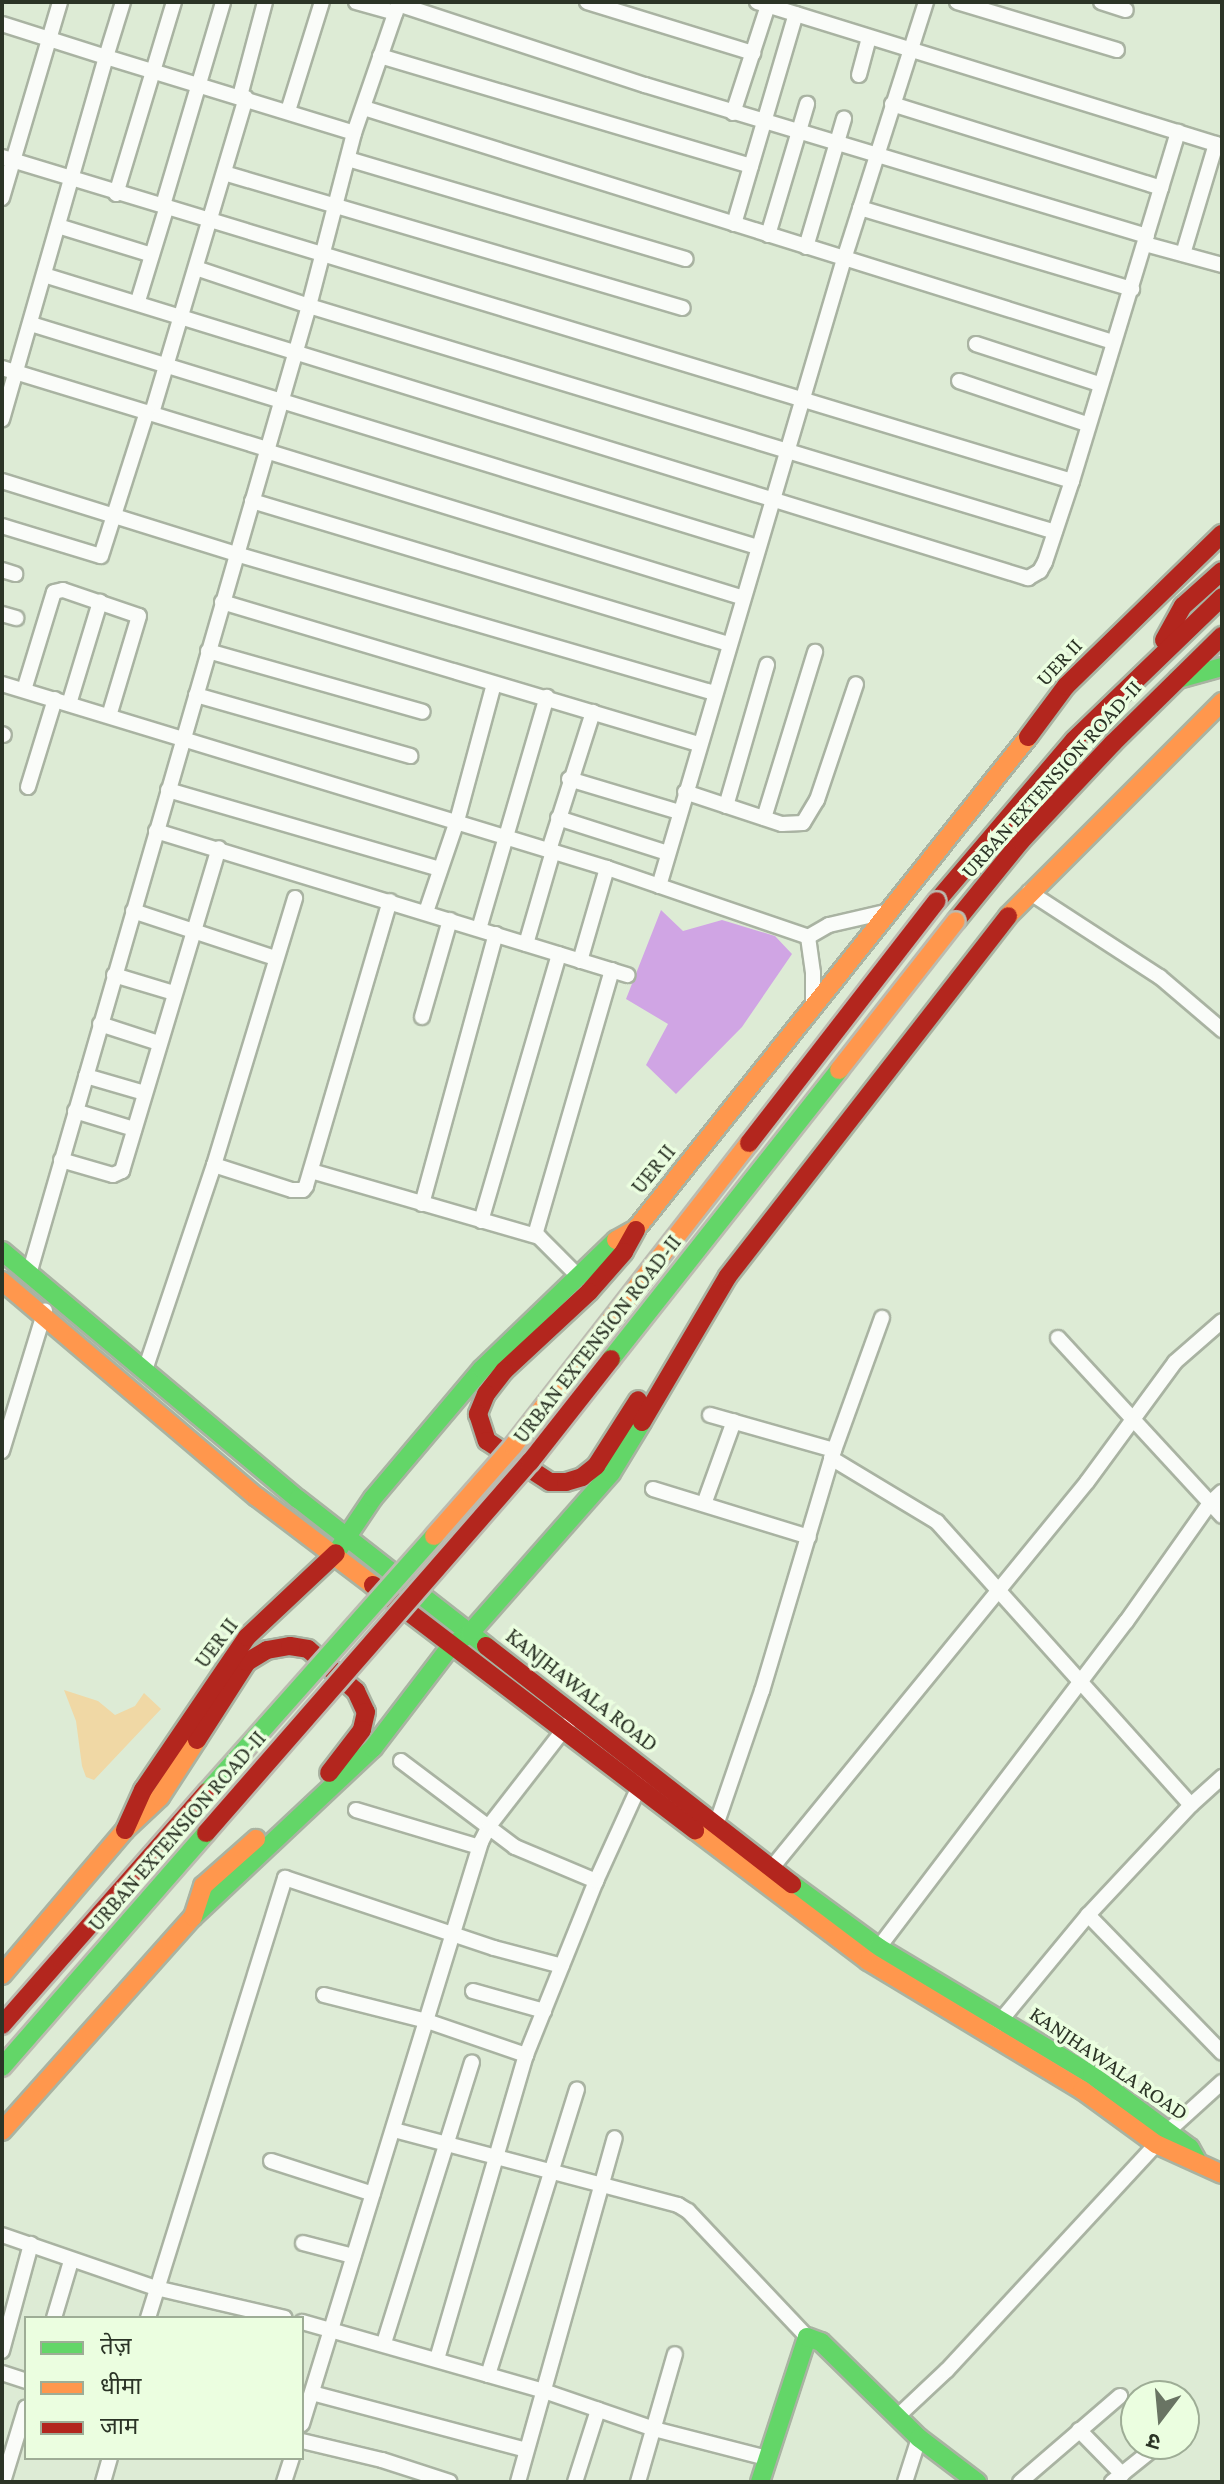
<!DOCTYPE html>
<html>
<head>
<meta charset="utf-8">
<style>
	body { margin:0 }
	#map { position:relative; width:1224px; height:2484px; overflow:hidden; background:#ddebd5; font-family:"Crimson Pro","Noto Sans Devanagari",serif }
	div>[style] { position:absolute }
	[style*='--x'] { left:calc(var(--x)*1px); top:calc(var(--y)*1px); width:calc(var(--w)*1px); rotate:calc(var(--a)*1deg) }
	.green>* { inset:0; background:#f0d8a5 }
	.water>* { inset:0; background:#d0a5e4 }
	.roads { filter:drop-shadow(2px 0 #a9b3a2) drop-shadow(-2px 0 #a9b3a2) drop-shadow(0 2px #a9b3a2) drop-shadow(0 -2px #a9b3a2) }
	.street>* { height:14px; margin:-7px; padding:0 7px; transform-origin:7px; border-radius:7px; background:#fafcf9 }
	.fast>* { height:18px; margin:-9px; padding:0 9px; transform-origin:9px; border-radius:9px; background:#63d668 }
	.slow>* { height:18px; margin:-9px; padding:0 9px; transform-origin:9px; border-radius:9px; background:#ff974d }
	.jam>* { height:18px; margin:-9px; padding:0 9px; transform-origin:9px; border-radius:9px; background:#b3261e }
	.bridges { filter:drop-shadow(2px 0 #bbbbb0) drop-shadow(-2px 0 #bbbbb0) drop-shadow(0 2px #bbbbb0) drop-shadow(0 -2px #bbbbb0) }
	.fast-bridge>* { height:18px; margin:-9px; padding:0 9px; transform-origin:9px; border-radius:9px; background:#63d668 }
	.slow-bridge>* { height:18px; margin:-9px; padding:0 9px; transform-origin:9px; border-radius:9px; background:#ff974d }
	.jam-bridge>* { height:18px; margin:-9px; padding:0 9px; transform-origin:9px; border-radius:9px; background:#b3261e }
	span { translate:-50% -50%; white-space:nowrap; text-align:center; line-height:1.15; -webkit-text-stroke:7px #ebfee0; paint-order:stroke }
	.street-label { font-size:22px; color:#2b3426 }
	.frame { position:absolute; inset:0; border:4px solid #2b3426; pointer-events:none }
	.legend { position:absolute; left:24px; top:2316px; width:280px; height:144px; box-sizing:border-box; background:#ebfee0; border:2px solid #9ead96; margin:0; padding:10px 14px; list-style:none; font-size:24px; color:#2b3426 }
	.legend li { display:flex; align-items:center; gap:16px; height:40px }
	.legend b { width:40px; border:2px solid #9ead96 }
	.north { position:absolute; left:1120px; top:2380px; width:80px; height:80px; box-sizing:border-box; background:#ebfee0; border:2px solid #9ead96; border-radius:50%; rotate:196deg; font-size:22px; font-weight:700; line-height:32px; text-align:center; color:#2b3426 }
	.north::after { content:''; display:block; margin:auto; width:28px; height:36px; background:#697463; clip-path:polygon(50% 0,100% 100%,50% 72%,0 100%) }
</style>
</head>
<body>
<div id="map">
	<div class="green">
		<i style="clip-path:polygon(64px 1690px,98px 1701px,115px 1715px,135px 1706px,144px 1693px,161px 1709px,94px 1780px,86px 1777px,82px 1766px,76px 1721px)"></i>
	</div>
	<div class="water">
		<i style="clip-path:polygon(661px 910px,683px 931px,722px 920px,775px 936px,792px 954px,742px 1027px,676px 1094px,646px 1065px,668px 1024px,626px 999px)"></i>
	</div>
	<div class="roads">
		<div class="street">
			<i style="--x:123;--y:2;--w:58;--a:107.2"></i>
			<i style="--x:106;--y:57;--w:259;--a:17"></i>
			<i style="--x:356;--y:2;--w:41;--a:15.4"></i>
			<i style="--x:587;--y:2;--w:174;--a:17.1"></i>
			<i style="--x:757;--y:2;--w:487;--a:17.2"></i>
			<i style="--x:957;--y:2;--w:167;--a:16.7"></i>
			<i style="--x:1101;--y:2;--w:26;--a:18"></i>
			<i style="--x:398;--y:4;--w:260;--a:18.2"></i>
			<i style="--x:645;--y:85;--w:524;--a:16.74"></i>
			<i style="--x:2;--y:24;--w:109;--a:17.6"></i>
			<i style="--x:106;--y:57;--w:377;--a:106"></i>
			<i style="--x:380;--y:56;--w:387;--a:16.5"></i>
			<i style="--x:859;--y:75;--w:38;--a:-75"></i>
			<i style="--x:240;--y:96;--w:97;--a:-75.1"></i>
			<i style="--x:892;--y:104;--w:282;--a:17.3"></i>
			<i style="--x:364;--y:108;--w:785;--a:17.35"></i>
			<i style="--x:288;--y:111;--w:114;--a:-72.7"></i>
			<i style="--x:733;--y:113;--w:114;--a:-72"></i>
			<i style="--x:2;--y:157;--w:1118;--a:16.85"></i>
			<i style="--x:348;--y:159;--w:352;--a:16.5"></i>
			<i style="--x:224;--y:173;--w:478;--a:16.4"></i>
			<i style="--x:116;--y:194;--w:201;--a:-73.2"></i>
			<i style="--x:2;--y:198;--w:204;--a:-73.5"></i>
			<i style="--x:163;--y:205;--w:212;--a:-73.5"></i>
			<i style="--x:860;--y:208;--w:284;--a:16.6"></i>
			<i style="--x:734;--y:224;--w:219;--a:-73.6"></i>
			<i style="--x:58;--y:226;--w:98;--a:17.1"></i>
			<i style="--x:768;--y:235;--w:137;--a:-73.4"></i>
			<i style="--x:1145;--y:244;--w:80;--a:15.3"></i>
			<i style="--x:806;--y:247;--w:134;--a:-73.5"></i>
			<i style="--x:1183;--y:254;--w:115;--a:-73.3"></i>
			<i style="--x:196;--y:268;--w:119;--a:18.6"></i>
			<i style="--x:309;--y:306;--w:779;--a:16.85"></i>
			<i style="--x:44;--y:275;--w:1030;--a:17.12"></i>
			<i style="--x:1028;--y:578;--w:14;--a:-30"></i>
			<i style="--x:1040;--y:571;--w:10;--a:-61"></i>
			<i style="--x:1045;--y:562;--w:85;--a:-71.6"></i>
			<i style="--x:1072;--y:481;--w:365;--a:-73.1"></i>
			<i style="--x:138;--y:301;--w:99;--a:-73"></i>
			<i style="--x:31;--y:324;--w:759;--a:17.07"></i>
			<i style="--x:976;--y:344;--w:129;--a:18"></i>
			<i style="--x:2;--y:368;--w:277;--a:17"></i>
			<i style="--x:959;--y:381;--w:135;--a:18.6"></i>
			<i style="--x:152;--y:413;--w:329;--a:-73.4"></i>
			<i style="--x:266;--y:451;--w:498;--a:17.1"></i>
			<i style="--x:2;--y:481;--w:245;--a:17.3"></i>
			<i style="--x:236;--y:554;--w:499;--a:16.2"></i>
			<i style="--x:252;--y:501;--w:498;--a:16.7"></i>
			<i style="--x:2;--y:526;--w:103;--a:16.9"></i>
			<i style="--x:101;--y:556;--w:151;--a:-72.3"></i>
			<i style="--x:2;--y:570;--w:14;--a:17"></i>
			<i style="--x:222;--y:602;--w:497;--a:16.6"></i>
			<i style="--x:2;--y:614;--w:15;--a:16"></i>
			<i style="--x:208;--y:651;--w:223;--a:15.8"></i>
			<i style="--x:2;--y:684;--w:632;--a:16.92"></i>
			<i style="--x:607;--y:868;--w:213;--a:18.9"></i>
			<i style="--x:808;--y:937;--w:24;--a:-30"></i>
			<i style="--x:829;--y:925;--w:63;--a:-12.9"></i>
			<i style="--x:24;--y:690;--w:102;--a:-73"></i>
			<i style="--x:54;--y:592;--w:9;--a:-13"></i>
			<i style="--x:63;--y:590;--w:80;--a:18.9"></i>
			<i style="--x:139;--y:616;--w:104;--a:106.7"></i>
			<i style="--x:196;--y:695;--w:223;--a:15.9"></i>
			<i style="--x:69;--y:704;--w:107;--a:-73.1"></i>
			<i style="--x:2;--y:734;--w:2;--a:27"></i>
			<i style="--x:569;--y:779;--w:115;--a:16.7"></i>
			<i style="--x:28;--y:787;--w:92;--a:-72.9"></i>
			<i style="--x:168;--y:790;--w:283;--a:16.2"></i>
			<i style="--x:685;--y:792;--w:102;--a:18.3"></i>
			<i style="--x:782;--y:824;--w:21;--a:-3"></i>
			<i style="--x:803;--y:823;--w:27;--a:-59"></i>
			<i style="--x:817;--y:800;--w:122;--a:-71.4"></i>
			<i style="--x:726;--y:806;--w:147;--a:-73.8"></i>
			<i style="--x:558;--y:818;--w:115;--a:17.7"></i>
			<i style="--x:764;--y:818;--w:174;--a:-72.9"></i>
			<i style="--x:156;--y:831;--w:493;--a:17"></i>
			<i style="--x:549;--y:850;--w:145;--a:-72.3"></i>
			<i style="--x:659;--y:886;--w:654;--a:-73.56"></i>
			<i style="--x:844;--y:259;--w:270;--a:-72.3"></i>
			<i style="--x:1029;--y:892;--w:156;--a:33"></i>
			<i style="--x:1160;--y:977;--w:82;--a:40.5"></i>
			<i style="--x:133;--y:911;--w:150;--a:18.3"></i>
			<i style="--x:426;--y:912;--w:96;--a:-71.2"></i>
			<i style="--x:457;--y:821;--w:142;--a:-74.9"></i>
			<i style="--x:479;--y:929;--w:242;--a:-73.7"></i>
			<i style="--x:808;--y:937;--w:36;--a:82"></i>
			<i style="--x:813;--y:973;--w:35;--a:90"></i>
			<i style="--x:526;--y:944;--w:97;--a:-73.8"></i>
			<i style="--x:580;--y:961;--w:97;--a:-73.8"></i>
			<i style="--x:114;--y:975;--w:63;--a:16.7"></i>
			<i style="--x:422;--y:1017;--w:101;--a:-73.9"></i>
			<i style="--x:100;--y:1024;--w:62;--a:17.9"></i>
			<i style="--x:86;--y:1076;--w:61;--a:16.1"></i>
			<i style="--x:75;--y:1111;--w:62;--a:17"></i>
			<i style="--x:61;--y:1160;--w:54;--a:16.1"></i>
			<i style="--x:113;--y:1175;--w:10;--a:-24"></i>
			<i style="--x:122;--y:1171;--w:337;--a:-73.3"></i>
			<i style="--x:214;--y:1165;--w:82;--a:17.8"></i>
			<i style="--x:292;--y:1190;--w:11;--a:0"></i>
			<i style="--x:303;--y:1190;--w:5;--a:-53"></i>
			<i style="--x:306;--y:1186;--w:297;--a:-73.6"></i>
			<i style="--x:311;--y:1171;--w:237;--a:16.1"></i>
			<i style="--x:539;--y:1237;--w:54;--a:45"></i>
			<i style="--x:422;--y:1204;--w:280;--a:-74.7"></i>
			<i style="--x:481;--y:1221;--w:278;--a:-73.7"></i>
			<i style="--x:535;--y:1235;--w:276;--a:-73.8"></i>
			<i style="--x:29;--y:1274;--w:1008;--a:-73.87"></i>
			<i style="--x:309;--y:306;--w:179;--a:-75.4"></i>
			<i style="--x:354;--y:133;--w:139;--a:-71"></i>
			<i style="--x:1058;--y:1338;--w:242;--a:47.3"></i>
			<i style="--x:145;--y:1370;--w:216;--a:-71.4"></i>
			<i style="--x:214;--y:1165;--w:279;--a:-73.1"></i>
			<i style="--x:710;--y:1415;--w:129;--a:15.8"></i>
			<i style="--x:2;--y:1451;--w:147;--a:-73"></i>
			<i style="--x:831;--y:1458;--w:124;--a:31.1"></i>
			<i style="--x:937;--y:1522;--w:380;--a:48.1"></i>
			<i style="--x:653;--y:1489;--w:163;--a:17.1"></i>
			<i style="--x:704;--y:1504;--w:88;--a:-70.1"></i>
			<i style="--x:401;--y:1761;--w:143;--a:37"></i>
			<i style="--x:515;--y:1847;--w:88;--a:22.8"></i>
			<i style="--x:356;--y:1810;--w:128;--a:16.7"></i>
			<i style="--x:714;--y:1831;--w:148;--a:-71.1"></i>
			<i style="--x:762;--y:1691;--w:245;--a:-73.4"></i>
			<i style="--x:832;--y:1456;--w:147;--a:-70.1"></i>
			<i style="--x:766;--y:1875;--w:507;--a:-50.76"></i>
			<i style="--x:1087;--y:1482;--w:149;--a:-53.7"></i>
			<i style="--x:1175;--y:1362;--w:62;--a:-41.1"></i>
			<i style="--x:1088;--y:1915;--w:192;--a:45.8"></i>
			<i style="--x:873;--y:1955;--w:418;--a:-52.8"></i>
			<i style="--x:1126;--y:1622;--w:146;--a:-54.8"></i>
			<i style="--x:1210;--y:1503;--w:16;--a:-43"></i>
			<i style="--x:473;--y:1991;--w:74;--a:15.7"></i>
			<i style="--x:324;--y:1995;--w:106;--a:14.2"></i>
			<i style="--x:427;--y:2021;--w:105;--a:19"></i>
			<i style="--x:997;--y:2025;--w:143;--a:-50.4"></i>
			<i style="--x:1088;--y:1915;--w:151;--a:-46.9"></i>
			<i style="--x:1191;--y:1805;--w:42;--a:-42.1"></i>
			<i style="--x:394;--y:2130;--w:294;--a:14.8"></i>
			<i style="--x:678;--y:2205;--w:12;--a:31"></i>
			<i style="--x:688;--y:2211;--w:173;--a:46.6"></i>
			<i style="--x:271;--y:2161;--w:107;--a:17.9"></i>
			<i style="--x:2;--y:2235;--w:163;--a:19"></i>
			<i style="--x:156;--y:2288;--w:132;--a:13.1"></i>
			<i style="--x:303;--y:2243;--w:52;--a:14.6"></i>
			<i style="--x:54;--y:2318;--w:59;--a:-73.4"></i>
			<i style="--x:148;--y:2318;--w:461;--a:-72.7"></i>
			<i style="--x:285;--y:1878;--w:220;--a:18.5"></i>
			<i style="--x:494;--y:1948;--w:70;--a:14.8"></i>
			<i style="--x:302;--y:2322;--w:248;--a:15.9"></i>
			<i style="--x:541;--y:2390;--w:120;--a:19"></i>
			<i style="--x:654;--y:2429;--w:117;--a:14.4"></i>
			<i style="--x:384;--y:2343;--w:294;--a:-72.6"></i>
			<i style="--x:2;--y:2351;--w:111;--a:-74.8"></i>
			<i style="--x:437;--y:2359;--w:317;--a:-73.7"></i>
			<i style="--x:526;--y:2055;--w:188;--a:-68.1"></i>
			<i style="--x:596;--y:1881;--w:111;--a:-65.5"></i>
			<i style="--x:2;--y:2373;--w:25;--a:18"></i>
			<i style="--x:488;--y:2375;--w:299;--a:-72.7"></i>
			<i style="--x:312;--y:2393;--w:221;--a:14.9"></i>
			<i style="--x:898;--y:2416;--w:67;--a:-43.2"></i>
			<i style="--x:947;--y:2370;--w:326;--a:-47.2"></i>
			<i style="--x:1168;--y:2131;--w:73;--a:-42.2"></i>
			<i style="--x:302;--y:2424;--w:609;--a:-72.9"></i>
			<i style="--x:481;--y:1842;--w:18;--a:-63"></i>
			<i style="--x:489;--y:1826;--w:129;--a:-52.2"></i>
			<i style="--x:1079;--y:2430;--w:62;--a:45.7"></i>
			<i style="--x:302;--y:2441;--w:82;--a:13.4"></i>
			<i style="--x:382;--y:2460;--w:71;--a:17.9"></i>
			<i style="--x:3;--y:2482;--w:78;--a:-73"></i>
			<i style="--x:103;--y:2482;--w:25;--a:-74"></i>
			<i style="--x:284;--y:2482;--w:25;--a:-72"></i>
			<i style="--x:518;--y:2482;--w:357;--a:-74.3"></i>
			<i style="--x:575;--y:2482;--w:76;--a:-72.3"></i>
			<i style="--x:638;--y:2482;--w:133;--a:-73.9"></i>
			<i style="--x:905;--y:2482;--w:46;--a:-72.3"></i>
			<i style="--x:1020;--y:2482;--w:132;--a:-40.7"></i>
			<i style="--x:1112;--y:2482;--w:53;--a:-38.8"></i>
		</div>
		<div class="fast">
			<i style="--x:1178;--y:679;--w:46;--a:-15.3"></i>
			<i style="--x:2;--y:1251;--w:386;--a:40"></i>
			<i style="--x:298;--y:1499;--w:239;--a:38"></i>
			<i style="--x:336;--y:1553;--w:66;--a:-56.1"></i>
			<i style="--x:373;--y:1498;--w:169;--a:-49.8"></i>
			<i style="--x:482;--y:1369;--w:186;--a:-43.9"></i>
			<i style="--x:792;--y:1884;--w:107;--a:36.2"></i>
			<i style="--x:878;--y:1947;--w:249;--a:30.9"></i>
			<i style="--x:1092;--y:2075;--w:122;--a:36.7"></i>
			<i style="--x:1190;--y:2148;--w:13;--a:61"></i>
			<i style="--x:193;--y:1917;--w:247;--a:-43.2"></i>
			<i style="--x:373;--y:1748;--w:128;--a:-52.6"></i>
			<i style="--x:451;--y:1646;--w:23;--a:-34"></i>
			<i style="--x:470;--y:1633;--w:213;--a:-48.6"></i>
			<i style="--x:611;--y:1473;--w:60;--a:-58.7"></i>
			<i style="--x:760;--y:2482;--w:152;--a:-72"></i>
			<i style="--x:807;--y:2337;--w:15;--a:20"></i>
			<i style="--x:821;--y:2342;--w:137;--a:44.4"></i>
			<i style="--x:919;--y:2438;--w:73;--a:37.2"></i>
		</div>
		<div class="slow">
			<i style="--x:1008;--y:916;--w:303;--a:-45"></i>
			<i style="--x:616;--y:1240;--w:23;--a:-29"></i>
			<i style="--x:636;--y:1229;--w:629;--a:-51.45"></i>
			<i style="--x:2;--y:1281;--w:334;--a:40.3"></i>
			<i style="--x:257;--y:1497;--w:146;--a:37.2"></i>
			<i style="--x:695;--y:1830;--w:217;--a:37.1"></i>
			<i style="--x:868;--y:1961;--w:250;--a:31.1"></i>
			<i style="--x:1082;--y:2090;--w:92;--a:36.1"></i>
			<i style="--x:1156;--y:2144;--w:72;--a:24.4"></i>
			<i style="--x:2;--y:1975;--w:190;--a:-49.7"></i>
			<i style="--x:125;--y:1830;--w:48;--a:-43.3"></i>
			<i style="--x:160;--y:1797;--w:68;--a:-57"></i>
			<i style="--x:2;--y:2131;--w:287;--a:-48.3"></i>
			<i style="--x:193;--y:1917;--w:33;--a:-72"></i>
			<i style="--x:203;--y:1886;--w:71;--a:-41.6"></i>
		</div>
		<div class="jam">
			<i style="--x:1164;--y:640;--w:39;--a:-61"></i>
			<i style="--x:1183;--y:606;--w:52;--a:-41.9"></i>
			<i style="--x:1028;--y:737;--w:64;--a:-53.3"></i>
			<i style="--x:1066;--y:686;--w:218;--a:-44.3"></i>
			<i style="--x:937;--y:901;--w:211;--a:-49.6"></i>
			<i style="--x:1074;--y:740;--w:206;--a:-44"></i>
			<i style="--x:956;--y:921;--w:103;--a:-50.9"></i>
			<i style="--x:1021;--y:841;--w:134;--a:-46.8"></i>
			<i style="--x:1113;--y:743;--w:153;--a:-44.5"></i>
			<i style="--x:636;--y:1230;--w:25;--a:119"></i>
			<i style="--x:624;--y:1252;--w:53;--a:131.2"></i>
			<i style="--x:589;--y:1292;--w:116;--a:137.1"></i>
			<i style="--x:504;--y:1371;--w:29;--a:128"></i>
			<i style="--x:486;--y:1394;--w:22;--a:112"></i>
			<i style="--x:478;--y:1414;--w:28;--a:72"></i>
			<i style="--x:487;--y:1441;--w:75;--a:33.1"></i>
			<i style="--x:550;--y:1482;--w:16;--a:0"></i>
			<i style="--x:566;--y:1482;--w:17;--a:-17"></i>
			<i style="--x:582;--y:1477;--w:18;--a:-38"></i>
			<i style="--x:596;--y:1466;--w:78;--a:-57.5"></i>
			<i style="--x:642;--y:1422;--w:169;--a:-59.5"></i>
			<i style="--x:728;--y:1276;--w:456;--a:-52.1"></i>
			<i style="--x:373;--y:1585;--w:405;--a:37.3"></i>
			<i style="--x:486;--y:1646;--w:388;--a:37.9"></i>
			<i style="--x:197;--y:1740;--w:93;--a:-57.3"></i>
			<i style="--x:247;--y:1662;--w:23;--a:-31"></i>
			<i style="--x:267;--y:1650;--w:23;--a:-10"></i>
			<i style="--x:290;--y:1646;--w:18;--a:9"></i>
			<i style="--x:308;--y:1649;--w:64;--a:41.2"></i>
			<i style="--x:356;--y:1691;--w:23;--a:65"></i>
			<i style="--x:366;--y:1712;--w:18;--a:103"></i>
			<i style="--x:362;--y:1730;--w:54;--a:127.5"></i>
			<i style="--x:125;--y:1830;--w:44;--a:-65.8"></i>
			<i style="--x:143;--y:1790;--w:185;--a:-55.8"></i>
			<i style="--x:247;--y:1637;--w:122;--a:-43.3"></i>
		</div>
	</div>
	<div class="bridges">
		<div class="fast-bridge">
			<i style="--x:611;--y:1359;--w:368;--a:-51.7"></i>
			<i style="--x:207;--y:1792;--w:342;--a:-48.4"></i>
			<i style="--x:2;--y:2067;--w:310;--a:-48.9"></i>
		</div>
		<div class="slow-bridge">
			<i style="--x:839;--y:1070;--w:189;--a:-51.9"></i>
			<i style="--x:434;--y:1536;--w:120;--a:-48.7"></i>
			<i style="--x:513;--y:1446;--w:384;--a:-52.1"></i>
		</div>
		<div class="jam-bridge">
			<i style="--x:749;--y:1143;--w:306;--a:-52.2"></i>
			<i style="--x:206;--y:1833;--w:493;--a:-48.9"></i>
			<i style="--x:530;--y:1462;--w:131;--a:-51.8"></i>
			<i style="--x:2;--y:2025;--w:310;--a:-48.7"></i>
		</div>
	</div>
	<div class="street-label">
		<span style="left:1059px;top:662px;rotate:-47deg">UER II</span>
		<span style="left:1051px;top:779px;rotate:-48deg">URBAN EXTENSION ROAD-II</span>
		<span style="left:653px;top:1169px;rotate:-51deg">UER II</span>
		<span style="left:597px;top:1339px;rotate:-52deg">URBAN EXTENSION ROAD-II</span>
		<span style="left:216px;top:1643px;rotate:-53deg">UER II</span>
		<span style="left:582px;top:1690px;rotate:38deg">KANJHAWALA ROAD</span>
		<span style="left:177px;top:1831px;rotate:-49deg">URBAN EXTENSION ROAD-II</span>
		<span style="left:1109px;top:2063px;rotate:34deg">KANJHAWALA ROAD</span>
	</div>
	<div class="frame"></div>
	<ul class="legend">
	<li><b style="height:10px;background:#63d668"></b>तेज़</li>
	<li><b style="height:10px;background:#ff974d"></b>धीमा</li>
	<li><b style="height:10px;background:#b3261e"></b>जाम</li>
	</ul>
	<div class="north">उ</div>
</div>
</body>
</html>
